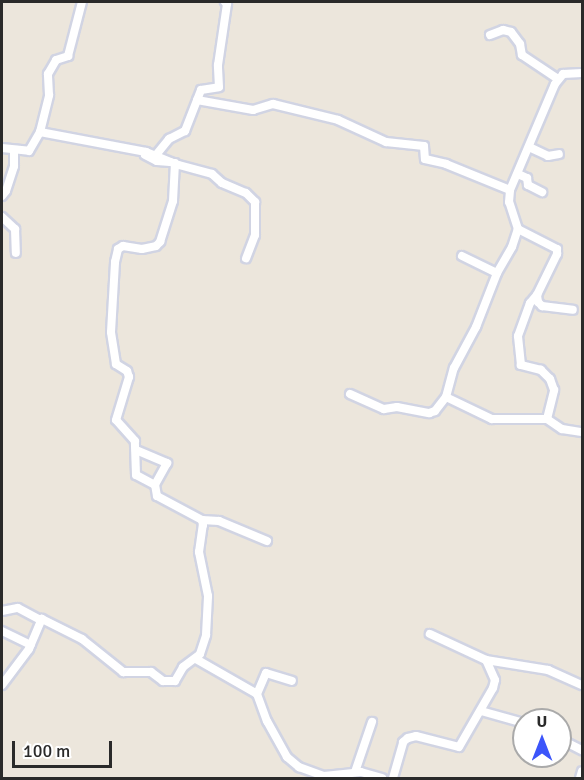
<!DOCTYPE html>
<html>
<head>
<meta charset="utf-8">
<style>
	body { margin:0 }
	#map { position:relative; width:584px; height:780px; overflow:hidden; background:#ece6dc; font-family:Signika,sans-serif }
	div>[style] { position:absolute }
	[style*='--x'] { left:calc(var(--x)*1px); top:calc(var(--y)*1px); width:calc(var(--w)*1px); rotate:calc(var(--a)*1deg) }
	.roads { filter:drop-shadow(2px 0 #d1d4e3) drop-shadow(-2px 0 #d1d4e3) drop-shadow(0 2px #d1d4e3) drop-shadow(0 -2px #d1d4e3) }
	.minor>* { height:8px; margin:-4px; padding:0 4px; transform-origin:4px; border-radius:4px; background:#fff }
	span { translate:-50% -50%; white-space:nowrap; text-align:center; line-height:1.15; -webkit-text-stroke:4.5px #fff; paint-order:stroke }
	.frame { position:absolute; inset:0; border:3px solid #2a2a2a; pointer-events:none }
	.north { position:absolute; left:512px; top:708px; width:60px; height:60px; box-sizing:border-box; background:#fff; border:2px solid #aaa; border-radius:50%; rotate:0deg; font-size:16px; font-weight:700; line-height:24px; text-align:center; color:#2a2a2a }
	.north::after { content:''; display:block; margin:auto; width:21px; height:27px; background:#3c55fa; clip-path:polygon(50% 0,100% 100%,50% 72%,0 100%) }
	.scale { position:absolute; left:12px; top:741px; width:100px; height:27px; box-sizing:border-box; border:3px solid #2a2a2a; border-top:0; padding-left:8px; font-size:18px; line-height:21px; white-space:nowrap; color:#2a2a2a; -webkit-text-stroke:4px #fff; paint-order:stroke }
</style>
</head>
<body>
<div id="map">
	<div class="roads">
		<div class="minor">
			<i style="--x:490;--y:35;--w:14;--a:-21"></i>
			<i style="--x:503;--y:30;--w:8;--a:14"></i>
			<i style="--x:511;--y:32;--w:15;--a:53"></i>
			<i style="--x:520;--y:44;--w:11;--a:80"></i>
			<i style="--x:522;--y:55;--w:43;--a:33.7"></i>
			<i style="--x:197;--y:100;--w:57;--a:10.1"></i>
			<i style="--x:253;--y:110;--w:21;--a:-17"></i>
			<i style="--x:273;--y:104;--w:67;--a:13.8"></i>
			<i style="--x:338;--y:120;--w:53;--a:24.6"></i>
			<i style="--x:386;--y:142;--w:38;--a:6"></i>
			<i style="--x:424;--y:146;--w:13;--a:86"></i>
			<i style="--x:425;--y:159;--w:22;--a:13"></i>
			<i style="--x:446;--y:164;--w:69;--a:22.1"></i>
			<i style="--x:40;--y:132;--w:38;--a:-76"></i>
			<i style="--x:49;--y:95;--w:21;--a:-93"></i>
			<i style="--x:48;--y:74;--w:16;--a:-60"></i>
			<i style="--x:56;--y:60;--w:13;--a:-18"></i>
			<i style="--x:68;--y:56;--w:56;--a:-75.5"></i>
			<i style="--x:529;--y:147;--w:21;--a:25"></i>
			<i style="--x:548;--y:156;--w:11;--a:-10"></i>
			<i style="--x:2;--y:148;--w:27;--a:6"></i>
			<i style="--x:29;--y:151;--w:22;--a:-60"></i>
			<i style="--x:40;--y:132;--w:108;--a:10.7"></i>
			<i style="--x:146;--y:152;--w:35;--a:22"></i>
			<i style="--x:179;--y:165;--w:34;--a:15"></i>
			<i style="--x:212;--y:174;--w:13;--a:42"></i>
			<i style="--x:222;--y:183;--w:26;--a:23"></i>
			<i style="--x:246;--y:193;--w:13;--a:45"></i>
			<i style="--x:255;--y:202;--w:33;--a:90"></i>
			<i style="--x:255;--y:235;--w:25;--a:111"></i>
			<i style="--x:145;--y:155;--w:13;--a:27"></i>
			<i style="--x:157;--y:161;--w:13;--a:4"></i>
			<i style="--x:156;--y:155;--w:21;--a:-51"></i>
			<i style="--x:169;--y:139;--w:18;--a:-27"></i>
			<i style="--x:185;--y:131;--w:44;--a:-68.7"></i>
			<i style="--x:201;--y:90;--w:18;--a:-9"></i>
			<i style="--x:219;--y:87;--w:22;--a:-93"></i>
			<i style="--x:218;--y:65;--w:62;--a:-81.6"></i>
			<i style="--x:227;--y:4;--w:3;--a:-135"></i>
			<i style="--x:518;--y:174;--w:10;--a:24"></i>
			<i style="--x:527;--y:178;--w:7;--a:82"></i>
			<i style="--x:528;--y:185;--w:16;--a:27"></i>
			<i style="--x:2;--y:196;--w:6;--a:-51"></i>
			<i style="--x:6;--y:191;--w:26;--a:-72"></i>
			<i style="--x:14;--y:166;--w:15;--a:-90"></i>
			<i style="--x:2;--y:217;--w:18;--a:43"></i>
			<i style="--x:15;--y:229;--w:24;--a:88"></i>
			<i style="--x:462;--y:256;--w:39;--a:26"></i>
			<i style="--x:537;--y:295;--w:7;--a:82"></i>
			<i style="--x:538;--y:302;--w:6;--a:45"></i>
			<i style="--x:542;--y:306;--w:31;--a:7"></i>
			<i style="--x:350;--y:394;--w:37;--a:24"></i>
			<i style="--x:384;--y:409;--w:13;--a:-9"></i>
			<i style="--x:397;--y:407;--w:33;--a:11"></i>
			<i style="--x:429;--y:413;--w:6;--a:-18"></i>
			<i style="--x:435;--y:411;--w:18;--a:-52"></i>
			<i style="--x:446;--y:397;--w:30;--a:-75"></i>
			<i style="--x:454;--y:368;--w:47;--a:-61.8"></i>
			<i style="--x:476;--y:327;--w:58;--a:-68.7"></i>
			<i style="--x:497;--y:273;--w:30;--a:-60"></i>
			<i style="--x:512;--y:247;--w:19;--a:-72"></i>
			<i style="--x:446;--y:397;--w:51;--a:25.6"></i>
			<i style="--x:492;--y:419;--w:55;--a:0"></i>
			<i style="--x:547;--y:419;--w:18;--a:34"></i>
			<i style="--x:562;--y:429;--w:20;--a:9"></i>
			<i style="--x:547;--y:419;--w:30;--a:-76"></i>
			<i style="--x:554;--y:390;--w:12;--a:-110"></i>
			<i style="--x:550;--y:379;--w:13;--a:-135"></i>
			<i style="--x:541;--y:370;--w:21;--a:-166"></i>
			<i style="--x:521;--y:365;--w:29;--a:-96"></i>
			<i style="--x:518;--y:336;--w:35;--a:-70"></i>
			<i style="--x:530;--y:303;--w:11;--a:-49"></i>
			<i style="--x:537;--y:295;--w:46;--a:-64"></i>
			<i style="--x:557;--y:254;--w:5;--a:-90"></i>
			<i style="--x:557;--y:249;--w:44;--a:-152.9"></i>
			<i style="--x:518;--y:229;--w:28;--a:-108"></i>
			<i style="--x:509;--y:202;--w:12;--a:-85"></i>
			<i style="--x:510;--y:190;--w:115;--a:-67"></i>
			<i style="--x:555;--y:84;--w:13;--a:-51"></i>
			<i style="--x:563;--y:74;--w:19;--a:-3"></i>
			<i style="--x:136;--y:450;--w:34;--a:23"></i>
			<i style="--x:167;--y:463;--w:25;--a:119"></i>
			<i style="--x:202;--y:520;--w:17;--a:3"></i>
			<i style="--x:219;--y:521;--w:52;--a:22.6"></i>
			<i style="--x:2;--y:611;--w:16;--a:-11"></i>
			<i style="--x:18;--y:608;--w:26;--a:28"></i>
			<i style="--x:2;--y:631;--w:32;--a:26"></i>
			<i style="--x:196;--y:659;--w:70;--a:29.8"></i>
			<i style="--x:257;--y:694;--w:29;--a:70"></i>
			<i style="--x:267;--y:721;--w:41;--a:60.9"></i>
			<i style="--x:287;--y:757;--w:16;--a:40"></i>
			<i style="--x:299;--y:767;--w:27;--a:20"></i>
			<i style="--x:324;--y:776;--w:37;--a:-6"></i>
			<i style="--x:361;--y:772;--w:22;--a:16"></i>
			<i style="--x:486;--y:660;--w:63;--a:9.2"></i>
			<i style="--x:548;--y:670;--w:37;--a:24"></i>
			<i style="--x:2;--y:685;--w:45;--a:-53.1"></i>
			<i style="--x:29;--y:649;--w:33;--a:-67"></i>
			<i style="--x:42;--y:619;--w:45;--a:26.6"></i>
			<i style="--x:82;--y:639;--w:53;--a:38.8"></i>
			<i style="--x:123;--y:672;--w:28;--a:0"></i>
			<i style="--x:151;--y:672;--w:15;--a:37"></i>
			<i style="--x:163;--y:681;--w:12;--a:0"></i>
			<i style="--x:175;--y:681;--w:16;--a:-60"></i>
			<i style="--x:183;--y:667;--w:21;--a:-37"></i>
			<i style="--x:200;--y:654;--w:20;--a:-72"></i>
			<i style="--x:206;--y:635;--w:39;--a:-87"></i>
			<i style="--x:208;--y:596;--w:45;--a:-101.6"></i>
			<i style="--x:199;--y:552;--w:27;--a:-82"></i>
			<i style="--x:203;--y:525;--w:5;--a:-101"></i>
			<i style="--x:202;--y:520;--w:51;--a:-151.9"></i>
			<i style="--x:157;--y:496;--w:11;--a:-100"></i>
			<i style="--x:155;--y:485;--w:21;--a:-152"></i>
			<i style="--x:136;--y:475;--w:34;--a:-92"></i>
			<i style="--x:135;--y:441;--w:28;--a:-132"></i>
			<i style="--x:116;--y:420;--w:45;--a:-73.2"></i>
			<i style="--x:129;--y:377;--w:6;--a:-108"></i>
			<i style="--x:127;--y:371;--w:13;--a:-148"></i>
			<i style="--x:116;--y:364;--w:32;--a:-99"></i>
			<i style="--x:111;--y:332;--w:70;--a:-86.7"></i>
			<i style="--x:115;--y:262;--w:13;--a:-77"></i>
			<i style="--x:118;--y:249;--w:6;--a:-31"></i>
			<i style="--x:123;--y:246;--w:19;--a:9"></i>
			<i style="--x:142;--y:249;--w:14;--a:-12"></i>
			<i style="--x:156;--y:246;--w:6;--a:-45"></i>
			<i style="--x:160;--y:242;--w:43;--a:-72.4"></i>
			<i style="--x:173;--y:201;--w:38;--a:-87"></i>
			<i style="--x:257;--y:694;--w:23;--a:-67"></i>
			<i style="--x:266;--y:673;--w:27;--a:17"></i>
			<i style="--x:481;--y:711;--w:45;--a:15.6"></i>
			<i style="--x:560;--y:739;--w:25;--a:27"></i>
			<i style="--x:355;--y:772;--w:53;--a:-71.2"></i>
			<i style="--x:393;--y:778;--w:37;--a:-74"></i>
			<i style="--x:403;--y:742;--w:6;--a:-39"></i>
			<i style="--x:408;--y:738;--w:8;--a:-14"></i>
			<i style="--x:416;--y:736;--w:44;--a:14.3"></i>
			<i style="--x:459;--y:747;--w:68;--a:-60"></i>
			<i style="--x:493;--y:688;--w:8;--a:-76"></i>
			<i style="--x:495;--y:680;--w:22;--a:-114"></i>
			<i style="--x:486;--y:660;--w:62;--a:-155.1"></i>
			<i style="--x:580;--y:778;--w:7;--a:-74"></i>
		</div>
	</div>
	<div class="frame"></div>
	<div class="north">U</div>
	<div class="scale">100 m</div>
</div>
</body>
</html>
